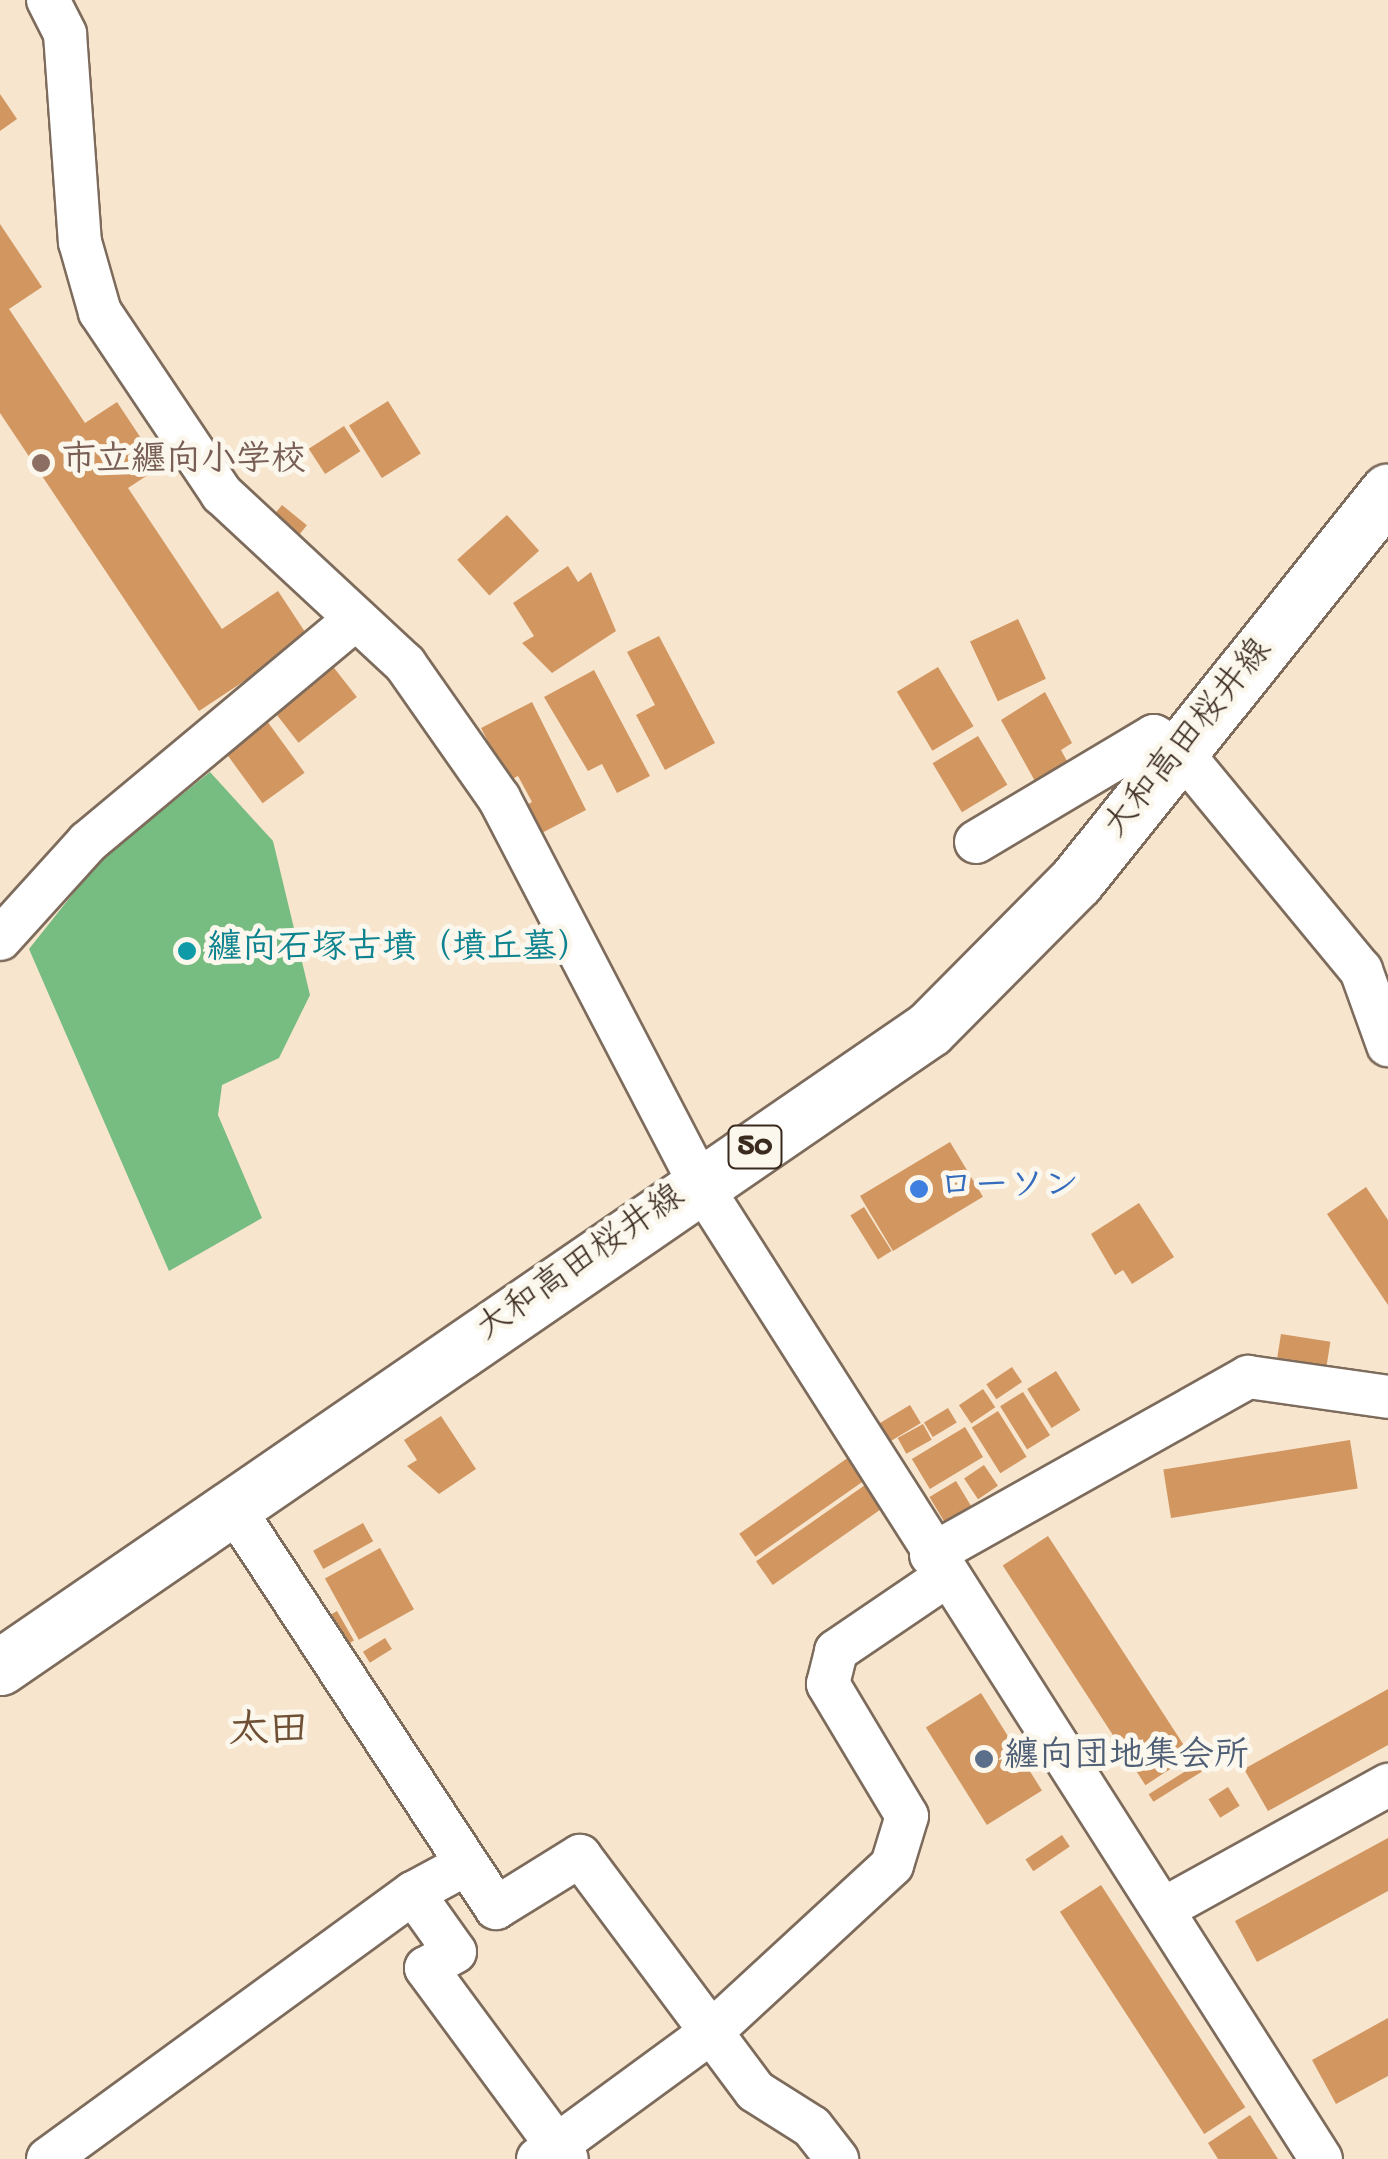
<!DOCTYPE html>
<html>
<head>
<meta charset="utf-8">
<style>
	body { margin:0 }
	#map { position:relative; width:1388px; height:2159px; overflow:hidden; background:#f7e5ce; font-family:"Gochi Hand","Klee One",sans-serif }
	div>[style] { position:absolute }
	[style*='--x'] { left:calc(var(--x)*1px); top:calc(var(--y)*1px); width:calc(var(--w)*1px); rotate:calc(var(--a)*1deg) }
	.forest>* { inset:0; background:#77bc80 }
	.building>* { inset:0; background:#d29660; transform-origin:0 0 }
	.roads { filter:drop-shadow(2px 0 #7d6b5c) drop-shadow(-2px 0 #7d6b5c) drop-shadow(0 2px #7d6b5c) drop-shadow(0 -2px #7d6b5c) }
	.minor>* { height:42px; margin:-21px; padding:0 21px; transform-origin:21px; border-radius:21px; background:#fff }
	.major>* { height:55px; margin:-27.5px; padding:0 27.5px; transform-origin:27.5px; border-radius:27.5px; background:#fff }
	.dots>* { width:28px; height:28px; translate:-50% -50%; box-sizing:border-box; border:5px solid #fbf7ec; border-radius:50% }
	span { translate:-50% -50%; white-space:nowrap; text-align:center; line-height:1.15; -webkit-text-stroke:10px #fbf7ec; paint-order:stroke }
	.shield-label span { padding:2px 8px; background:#fbf7ec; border:2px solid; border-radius:8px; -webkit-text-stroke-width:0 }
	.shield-label { font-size:32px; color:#3b2a1e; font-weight:700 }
	.education-label { font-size:35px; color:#785e54; font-weight:700 }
	.left { translate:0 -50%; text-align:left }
	.street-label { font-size:35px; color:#3b2a1e }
	.culture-label { font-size:35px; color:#0d838f; font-weight:700 }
	.shop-label { font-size:35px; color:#366cbe; font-weight:700 }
	.service-label { font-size:35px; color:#4e5e75; font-weight:700 }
	.quarter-label { font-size:40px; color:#705035; font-weight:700 }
</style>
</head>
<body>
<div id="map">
	<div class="forest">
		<i style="clip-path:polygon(210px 772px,273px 841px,310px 995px,279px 1058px,222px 1085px,218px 1115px,262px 1218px,169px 1271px,29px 949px,99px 861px)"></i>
	</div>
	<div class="building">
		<i style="clip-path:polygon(0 94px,17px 119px,0 131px)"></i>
		<i style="clip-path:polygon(0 224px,42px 287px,9px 309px,85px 423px,117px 402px,160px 467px,128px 488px,222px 629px,278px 591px,309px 638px,199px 711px,0 413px)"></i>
		<i style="left:388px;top:401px;width:62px;height:46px;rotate:58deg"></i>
		<i style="left:344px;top:426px;width:30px;height:42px;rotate:57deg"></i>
		<i style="left:295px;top:445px;width:11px;height:22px;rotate:56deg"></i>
		<i style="left:282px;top:505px;width:32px;height:25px;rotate:39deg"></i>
		<i style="left:507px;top:515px;width:48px;height:67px;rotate:48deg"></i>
		<i style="clip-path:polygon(568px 566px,578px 582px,591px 572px,616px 631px,552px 673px,522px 643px,534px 636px,513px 603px)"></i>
		<i style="left:1018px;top:619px;width:66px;height:53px;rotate:65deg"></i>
		<i style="clip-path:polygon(659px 636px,715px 743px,665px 770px,636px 715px,655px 705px,627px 652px)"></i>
		<i style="left:331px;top:664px;width:42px;height:74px;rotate:52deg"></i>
		<i style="left:938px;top:667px;width:69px;height:48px;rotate:59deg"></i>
		<i style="clip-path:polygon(594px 670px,650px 776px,617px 793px,602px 764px,588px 771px,544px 697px)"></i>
		<i style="clip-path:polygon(1045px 692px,1072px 743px,1061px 750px,1068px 763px,1036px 783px,1001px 720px)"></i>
		<i style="clip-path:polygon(532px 702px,586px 810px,536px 836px,522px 807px,532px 802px,518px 776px,508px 781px,481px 728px)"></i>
		<i style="left:267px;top:721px;width:64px;height:52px;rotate:54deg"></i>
		<i style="left:978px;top:736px;width:57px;height:53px;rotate:59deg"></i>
		<i style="left:950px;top:1142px;width:64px;height:105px;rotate:59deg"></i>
		<i style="clip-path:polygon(1366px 1187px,1388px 1220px,1388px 1305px,1327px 1214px)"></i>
		<i style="clip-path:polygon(1139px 1203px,1174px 1257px,1132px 1284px,1123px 1270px,1115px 1275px,1091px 1234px)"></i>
		<i style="left:864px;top:1207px;width:52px;height:16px;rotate:58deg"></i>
		<i style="left:1281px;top:1334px;width:50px;height:24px;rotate:9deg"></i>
		<i style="left:1012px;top:1367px;width:18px;height:31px;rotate:56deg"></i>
		<i style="left:1056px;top:1371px;width:46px;height:34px;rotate:58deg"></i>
		<i style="left:983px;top:1389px;width:22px;height:29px;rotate:56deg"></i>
		<i style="left:1023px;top:1392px;width:51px;height:27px;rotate:58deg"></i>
		<i style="left:910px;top:1405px;width:21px;height:36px;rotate:59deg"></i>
		<i style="left:948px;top:1408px;width:17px;height:28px;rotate:59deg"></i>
		<i style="left:998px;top:1411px;width:54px;height:31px;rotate:58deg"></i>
		<i style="clip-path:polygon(441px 1416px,476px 1469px,439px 1494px,407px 1466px,417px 1460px,404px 1440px)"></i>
		<i style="left:923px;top:1424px;width:18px;height:29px;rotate:61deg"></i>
		<i style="left:965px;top:1427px;width:35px;height:62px;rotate:59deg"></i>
		<i style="left:1350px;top:1440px;width:49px;height:189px;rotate:81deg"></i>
		<i style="left:849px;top:1457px;width:28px;height:134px;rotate:55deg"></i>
		<i style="left:984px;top:1465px;width:25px;height:24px;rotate:56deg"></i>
		<i style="left:956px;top:1481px;width:29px;height:31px;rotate:59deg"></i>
		<i style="left:865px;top:1485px;width:29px;height:133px;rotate:55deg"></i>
		<i style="left:363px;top:1523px;width:21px;height:57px;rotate:61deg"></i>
		<i style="left:1048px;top:1536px;width:262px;height:54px;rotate:57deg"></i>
		<i style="left:380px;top:1548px;width:70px;height:63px;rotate:61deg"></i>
		<i style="left:337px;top:1611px;width:34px;height:9px;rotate:60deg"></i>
		<i style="left:385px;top:1638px;width:13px;height:26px;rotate:58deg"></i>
		<i style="clip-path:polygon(1388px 1689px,1388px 1745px,1268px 1811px,1244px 1769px)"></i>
		<i style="left:981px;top:1693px;width:115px;height:65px;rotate:58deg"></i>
		<i style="left:1197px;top:1764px;width:9px;height:57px;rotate:58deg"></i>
		<i style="left:1228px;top:1787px;width:22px;height:23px;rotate:58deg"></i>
		<i style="left:1062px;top:1835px;width:14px;height:44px;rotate:56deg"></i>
		<i style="clip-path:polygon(1388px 1838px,1388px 1891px,1257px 1962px,1235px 1921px)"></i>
		<i style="left:1101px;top:1885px;width:265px;height:49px;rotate:57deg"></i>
		<i style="clip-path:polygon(1388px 2018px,1388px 2076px,1336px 2104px,1312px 2060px)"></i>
		<i style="clip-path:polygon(1250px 2115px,1278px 2159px,1218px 2159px,1208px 2143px)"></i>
	</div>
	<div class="roads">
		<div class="minor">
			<i style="--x:48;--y:0;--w:38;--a:63"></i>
			<i style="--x:65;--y:34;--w:209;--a:85.9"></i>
			<i style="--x:80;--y:242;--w:73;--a:74.1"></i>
			<i style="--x:100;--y:312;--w:219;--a:56.2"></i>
			<i style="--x:222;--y:494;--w:250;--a:42.9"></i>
			<i style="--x:405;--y:664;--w:164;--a:55"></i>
			<i style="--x:499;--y:798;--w:435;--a:62.5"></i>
			<i style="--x:700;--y:1184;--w:1156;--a:57.51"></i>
			<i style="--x:976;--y:842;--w:207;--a:-30.8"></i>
			<i style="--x:1154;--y:736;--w:31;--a:31"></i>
			<i style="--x:1181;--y:752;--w:283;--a:50.5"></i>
			<i style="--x:1361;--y:970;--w:80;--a:70.2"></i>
			<i style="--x:0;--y:939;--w:131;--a:-47.8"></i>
			<i style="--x:88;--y:842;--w:345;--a:-39.8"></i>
			<i style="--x:232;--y:1506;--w:481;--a:56.7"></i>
			<i style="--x:496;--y:1908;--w:99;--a:-31.8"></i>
			<i style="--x:580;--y:1856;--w:293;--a:53.3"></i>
			<i style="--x:755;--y:2091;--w:67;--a:32.3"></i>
			<i style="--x:812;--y:2127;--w:41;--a:52"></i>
			<i style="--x:931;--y:1555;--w:364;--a:-29.3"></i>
			<i style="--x:1248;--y:1377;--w:141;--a:8.1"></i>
			<i style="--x:413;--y:1893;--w:72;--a:54.6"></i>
			<i style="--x:455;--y:1952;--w:33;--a:151"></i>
			<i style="--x:426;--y:1968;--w:237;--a:53.6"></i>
			<i style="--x:1165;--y:1908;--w:255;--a:-28.9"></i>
			<i style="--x:48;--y:2159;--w:452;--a:-36.1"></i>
			<i style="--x:413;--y:1893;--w:57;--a:-28.4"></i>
			<i style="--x:538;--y:2159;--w:212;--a:-36.2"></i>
			<i style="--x:709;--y:2034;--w:249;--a:-42.7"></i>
			<i style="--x:892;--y:1865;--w:51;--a:-73"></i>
			<i style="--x:907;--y:1816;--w:154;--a:-120.9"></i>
			<i style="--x:828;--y:1684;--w:34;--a:-76"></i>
			<i style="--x:836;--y:1651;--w:132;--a:-34.2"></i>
		</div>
		<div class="major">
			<i style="--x:0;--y:1667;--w:1127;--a:-34.48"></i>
			<i style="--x:929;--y:1029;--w:209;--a:-45.2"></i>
			<i style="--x:1076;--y:881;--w:499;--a:-51.3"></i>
		</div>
	</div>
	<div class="dots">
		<i style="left:41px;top:463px;background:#8d6e63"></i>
		<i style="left:187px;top:951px;background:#0f9aa8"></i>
		<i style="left:919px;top:1189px;background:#3f7fe0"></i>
		<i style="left:984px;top:1759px;background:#5c6f8a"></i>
	</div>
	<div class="shield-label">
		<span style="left:755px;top:1147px">50</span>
	</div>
	<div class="education-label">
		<span class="left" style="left:61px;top:463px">市立纒向小学校</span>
	</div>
	<div class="street-label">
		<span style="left:1190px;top:740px;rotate:-51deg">大和高田桜井線</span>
		<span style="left:582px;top:1265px;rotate:-35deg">大和高田桜井線</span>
	</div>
	<div class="culture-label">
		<span class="left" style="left:207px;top:951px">纏向石塚古墳（墳丘墓）</span>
	</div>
	<div class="shop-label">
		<span class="left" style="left:939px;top:1189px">ローソン</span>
	</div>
	<div class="service-label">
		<span class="left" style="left:1004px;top:1759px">纏向団地集会所</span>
	</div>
	<div class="quarter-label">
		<span style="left:269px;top:1734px">太田</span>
	</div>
</div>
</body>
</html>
